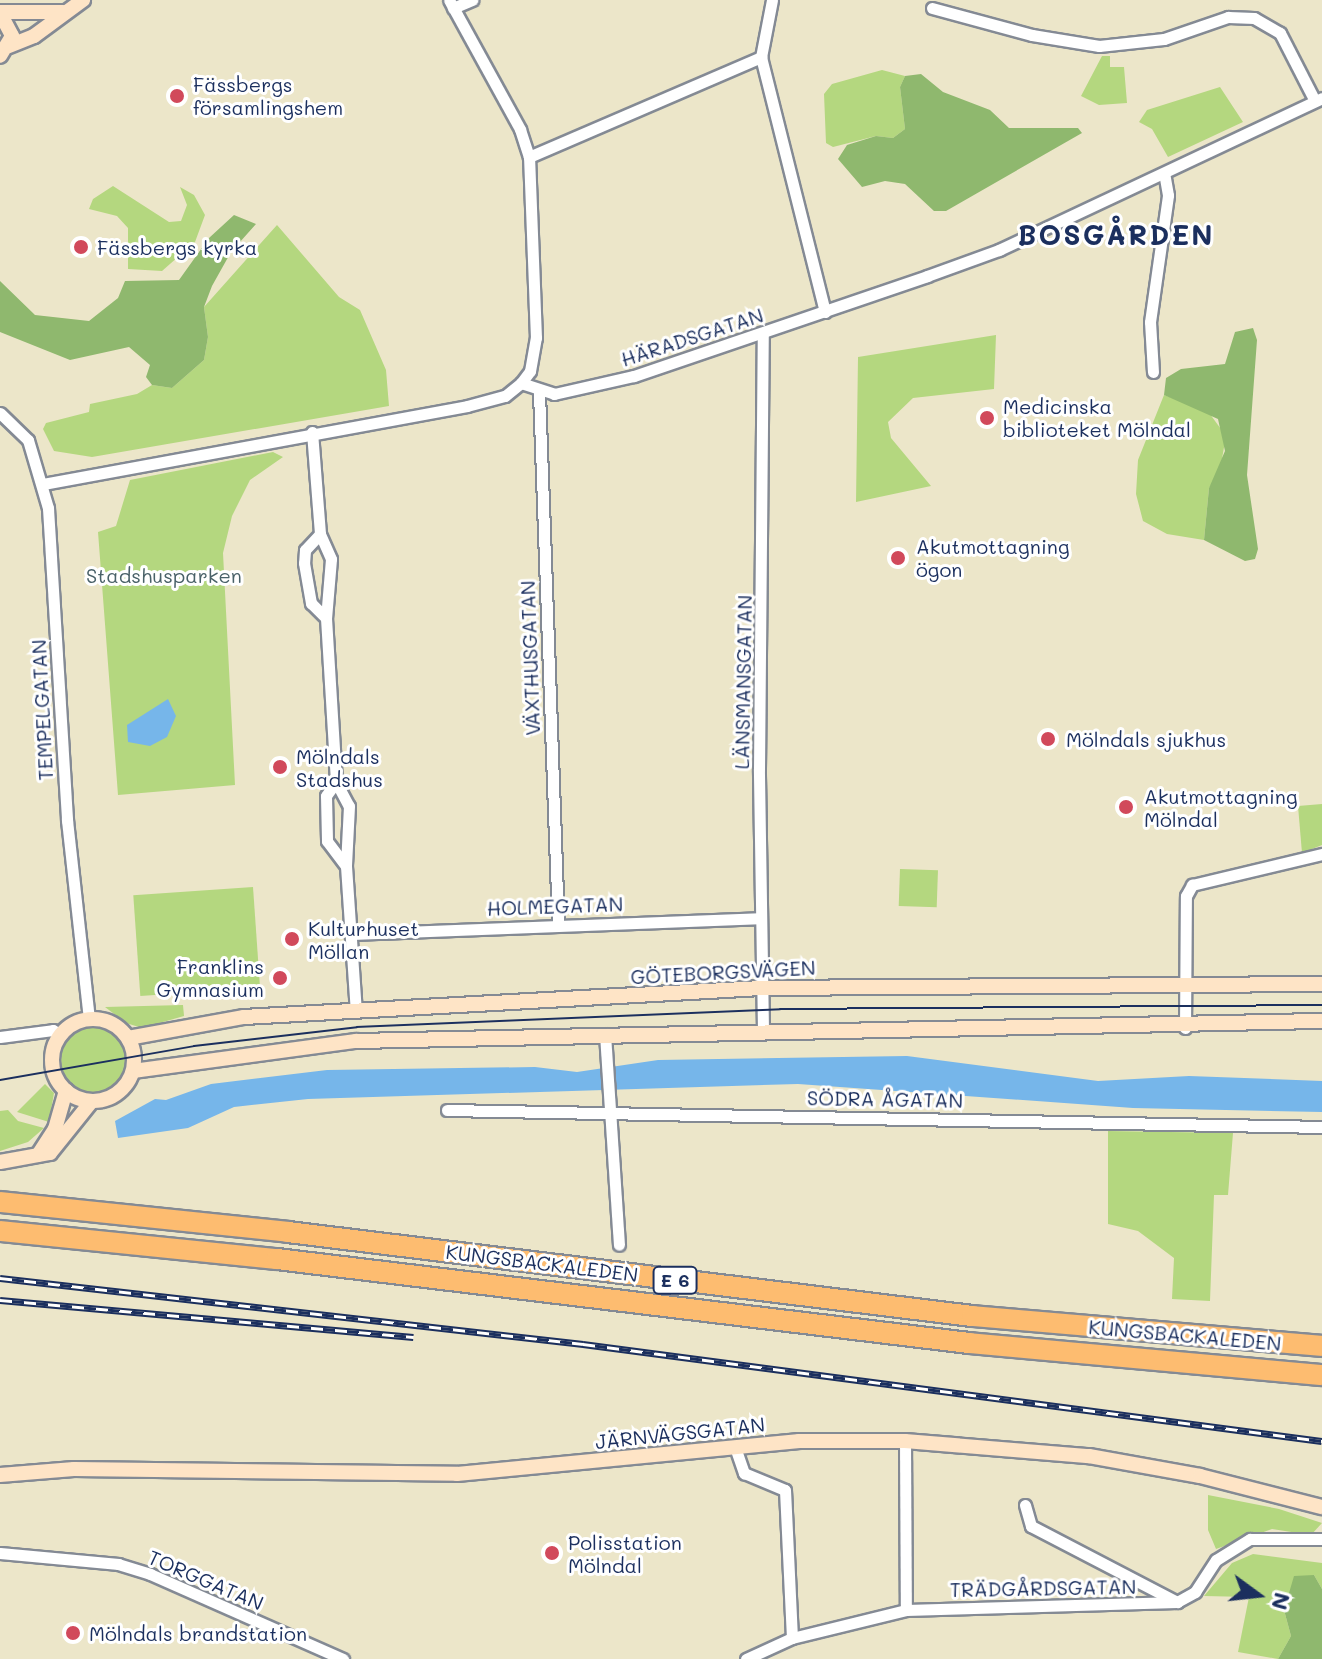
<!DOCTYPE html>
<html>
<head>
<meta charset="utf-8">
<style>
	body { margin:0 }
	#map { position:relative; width:1322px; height:1659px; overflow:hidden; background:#ece6c9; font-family:Mali,sans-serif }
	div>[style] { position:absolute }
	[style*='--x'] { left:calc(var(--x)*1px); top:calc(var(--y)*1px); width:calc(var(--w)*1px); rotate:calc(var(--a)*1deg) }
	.green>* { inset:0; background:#b4d77f; transform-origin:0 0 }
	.round { border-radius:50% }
	.forest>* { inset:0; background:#8fb86e }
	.water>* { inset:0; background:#76b6ea }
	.roads { filter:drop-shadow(2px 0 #848a94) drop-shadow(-2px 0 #848a94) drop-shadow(0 2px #848a94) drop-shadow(0 -2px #848a94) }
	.street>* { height:11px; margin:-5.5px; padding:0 5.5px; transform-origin:5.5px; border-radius:5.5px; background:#fff }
	.secondary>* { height:14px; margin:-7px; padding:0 7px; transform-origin:7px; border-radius:7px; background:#fee4c6 }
	.secondary>.ring { margin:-7px; padding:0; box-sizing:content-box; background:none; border:14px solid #fee4c6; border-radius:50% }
	.highway>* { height:20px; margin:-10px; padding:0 10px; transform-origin:10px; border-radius:10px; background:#fdbc70 }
	.tram>* { height:2px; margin:-1px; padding:0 1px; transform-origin:1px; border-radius:1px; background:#1b2f5e }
	.rail>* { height:7px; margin-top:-3.5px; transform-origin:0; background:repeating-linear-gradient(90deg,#fff 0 12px,#1b2f5e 0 24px); box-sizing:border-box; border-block:2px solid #1b2f5e }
	.dots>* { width:22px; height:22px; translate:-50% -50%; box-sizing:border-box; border:4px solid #fff; border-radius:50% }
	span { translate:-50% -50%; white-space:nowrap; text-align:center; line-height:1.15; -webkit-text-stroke:6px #fff; paint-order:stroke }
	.shield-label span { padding:2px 6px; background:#fff; border:2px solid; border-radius:6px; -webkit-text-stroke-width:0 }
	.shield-label { font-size:18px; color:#1b2f5e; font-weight:700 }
	.poi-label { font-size:20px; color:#1b2f5e }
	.left { translate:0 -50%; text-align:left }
	.right { translate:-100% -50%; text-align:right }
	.street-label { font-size:20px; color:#1b2f5e }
	.park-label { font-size:20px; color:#496168 }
	.district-label { font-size:28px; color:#1b2f5e; font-weight:700; letter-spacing:2px }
	.north { position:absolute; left:1218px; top:1555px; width:80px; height:80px; -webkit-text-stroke:6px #fff; paint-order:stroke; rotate:105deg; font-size:22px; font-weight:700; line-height:32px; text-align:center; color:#1b2f5e }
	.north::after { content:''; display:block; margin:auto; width:28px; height:36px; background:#1b2f5e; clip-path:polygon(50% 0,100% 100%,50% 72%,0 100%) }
</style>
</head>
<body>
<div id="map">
	<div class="green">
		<i style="clip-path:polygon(1102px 56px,1110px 56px,1110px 67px,1124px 67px,1127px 103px,1099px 105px,1081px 96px)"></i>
		<i style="clip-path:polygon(882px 70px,905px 76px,900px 87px,905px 129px,893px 138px,876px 136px,833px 147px,826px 143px,824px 94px,832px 84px)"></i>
		<i style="clip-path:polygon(1220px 87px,1243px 122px,1168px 157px,1152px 129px,1139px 122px,1147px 110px)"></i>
		<i style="clip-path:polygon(113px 186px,169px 222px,181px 221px,187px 205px,180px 187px,194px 195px,205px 215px,195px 242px,162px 271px,128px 269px,128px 228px,117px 216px,89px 209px,93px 199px)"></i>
		<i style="clip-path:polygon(277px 225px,339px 297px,360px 310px,386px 370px,389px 406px,92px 457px,54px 451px,43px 429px,46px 423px,89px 412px,90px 404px,137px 394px,152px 385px,172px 388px,204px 360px,208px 337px,204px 307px)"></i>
		<i style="clip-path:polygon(996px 335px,994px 389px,913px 398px,888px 422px,891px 438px,931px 486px,856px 502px,858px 357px)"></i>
		<i style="clip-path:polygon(1164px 395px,1207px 410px,1226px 436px,1220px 470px,1209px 488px,1204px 540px,1167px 534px,1143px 521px,1136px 494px,1138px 460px)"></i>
		<i style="clip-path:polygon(273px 452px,283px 457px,250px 480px,232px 516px,223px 553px,235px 785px,118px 795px,98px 532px,116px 526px,130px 480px)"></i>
		<i style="clip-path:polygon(1322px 804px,1322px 845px,1302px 853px,1298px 806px)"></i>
		<i style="left:900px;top:869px;width:38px;height:37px;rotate:2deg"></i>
		<i style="left:253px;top:887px;width:101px;height:120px;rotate:86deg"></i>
		<i style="clip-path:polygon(183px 1005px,184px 1016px,142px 1028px,126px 1023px,105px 1007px)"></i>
		<i class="round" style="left:61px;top:1027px;width:66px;height:66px"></i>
		<i style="clip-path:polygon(45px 1084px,54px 1093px,49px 1122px,17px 1112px)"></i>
		<i style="clip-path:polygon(8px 1110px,18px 1121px,44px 1128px,28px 1142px,0 1151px,0 1111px)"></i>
		<i style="clip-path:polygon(1108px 1131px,1233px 1133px,1228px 1195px,1214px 1195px,1210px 1301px,1172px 1299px,1174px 1258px,1138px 1231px,1108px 1224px)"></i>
		<i style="clip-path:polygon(1208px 1495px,1279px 1509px,1322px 1523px,1311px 1535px,1272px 1529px,1216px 1549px,1208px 1530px)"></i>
		<i style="clip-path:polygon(1253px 1554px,1322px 1563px,1322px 1589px,1314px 1575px,1284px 1610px,1291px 1636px,1278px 1659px,1238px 1652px,1249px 1597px,1204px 1596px,1232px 1563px)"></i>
	</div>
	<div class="forest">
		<i style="clip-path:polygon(921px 74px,943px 92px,990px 110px,1009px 128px,1078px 128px,1082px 133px,946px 211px,934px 211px,905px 184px,885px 181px,862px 187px,838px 159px,847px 145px,876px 136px,893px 138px,905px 129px,900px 87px,905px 76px)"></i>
		<i style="clip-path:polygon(234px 215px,256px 224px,231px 252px,212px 286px,204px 307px,208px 337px,204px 360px,172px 388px,152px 385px,146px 377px,150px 365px,129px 347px,70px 360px,0 332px,0 281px,35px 315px,89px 321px,118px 298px,125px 281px,179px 280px,209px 238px)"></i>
		<i style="clip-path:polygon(1253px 328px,1257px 340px,1247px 475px,1258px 549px,1255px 559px,1245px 561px,1204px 540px,1209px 488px,1225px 451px,1218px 419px,1164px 395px,1166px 378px,1181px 369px,1225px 364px,1235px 332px)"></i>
		<i style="clip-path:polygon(1314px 1575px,1322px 1589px,1322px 1659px,1278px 1659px,1291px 1636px,1284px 1610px,1294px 1576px)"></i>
	</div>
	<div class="water">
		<i style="clip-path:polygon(168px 699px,176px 716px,167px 737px,150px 746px,128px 742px,127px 725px)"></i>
		<i style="clip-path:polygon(907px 1056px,1098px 1081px,1189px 1076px,1322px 1081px,1322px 1112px,1133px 1108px,798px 1084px,308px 1099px,234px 1107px,188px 1128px,118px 1138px,115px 1121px,155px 1099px,166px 1100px,211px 1084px,327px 1070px,535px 1067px,577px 1072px,658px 1060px)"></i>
	</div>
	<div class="roads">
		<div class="street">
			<i style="--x:772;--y:0;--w:58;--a:100.9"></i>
			<i style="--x:761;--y:57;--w:263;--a:75.9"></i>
			<i style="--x:453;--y:8;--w:21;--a:-23"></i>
			<i style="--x:932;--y:8;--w:104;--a:15.1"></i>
			<i style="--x:1032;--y:35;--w:68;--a:9.3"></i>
			<i style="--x:1099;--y:46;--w:65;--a:-6.1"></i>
			<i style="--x:1164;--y:39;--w:68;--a:-19"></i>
			<i style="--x:1228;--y:17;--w:26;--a:2"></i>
			<i style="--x:1254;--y:18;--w:30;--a:30"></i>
			<i style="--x:1280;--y:33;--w:76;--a:62.8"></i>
			<i style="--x:529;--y:157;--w:253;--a:-23.3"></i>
			<i style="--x:1153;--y:372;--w:50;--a:-93.4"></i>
			<i style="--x:1150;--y:322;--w:128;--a:-81.9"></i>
			<i style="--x:1168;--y:195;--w:22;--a:-100"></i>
			<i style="--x:521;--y:383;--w:35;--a:18"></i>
			<i style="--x:554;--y:394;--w:82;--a:-12.7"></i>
			<i style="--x:634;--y:376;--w:310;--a:-18.8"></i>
			<i style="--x:927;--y:276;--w:77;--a:-19.9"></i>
			<i style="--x:999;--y:250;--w:357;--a:-25.2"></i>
			<i style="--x:539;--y:392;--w:530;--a:87.95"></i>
			<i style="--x:0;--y:413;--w:39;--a:44"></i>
			<i style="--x:28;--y:440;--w:71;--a:73.6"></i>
			<i style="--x:48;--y:508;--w:313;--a:86.5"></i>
			<i style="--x:67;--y:820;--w:200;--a:83.7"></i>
			<i style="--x:312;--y:432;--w:102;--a:85.5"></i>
			<i style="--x:320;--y:534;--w:27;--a:66"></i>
			<i style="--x:331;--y:559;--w:59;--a:94.8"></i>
			<i style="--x:326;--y:618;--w:164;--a:86.5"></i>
			<i style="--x:336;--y:782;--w:27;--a:62"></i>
			<i style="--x:349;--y:806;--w:60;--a:92.9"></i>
			<i style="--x:346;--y:866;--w:145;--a:86.1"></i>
			<i style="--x:43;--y:484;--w:431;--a:-10.4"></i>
			<i style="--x:467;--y:406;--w:39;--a:-15"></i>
			<i style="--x:505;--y:396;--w:21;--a:-39"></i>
			<i style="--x:521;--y:383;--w:15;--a:-53"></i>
			<i style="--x:530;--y:371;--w:34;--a:-80"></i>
			<i style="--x:536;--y:338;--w:181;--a:-92.2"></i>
			<i style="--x:529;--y:157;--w:29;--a:-108"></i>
			<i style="--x:520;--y:129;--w:147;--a:-118.8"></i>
			<i style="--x:320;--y:534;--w:22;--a:133"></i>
			<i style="--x:305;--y:550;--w:13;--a:94"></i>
			<i style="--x:304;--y:563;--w:41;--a:80.1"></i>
			<i style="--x:311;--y:603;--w:21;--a:45"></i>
			<i style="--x:336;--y:782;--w:17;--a:126"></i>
			<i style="--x:326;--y:796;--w:45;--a:88.7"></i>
			<i style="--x:327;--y:841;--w:31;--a:53"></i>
			<i style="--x:351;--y:934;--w:409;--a:-2.2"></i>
			<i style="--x:1185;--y:1028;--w:132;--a:-89.6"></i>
			<i style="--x:1186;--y:896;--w:13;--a:-61"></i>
			<i style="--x:1192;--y:885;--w:134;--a:-13.4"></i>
			<i style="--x:763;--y:1030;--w:261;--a:-90.9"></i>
			<i style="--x:759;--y:769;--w:435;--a:-89.5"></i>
			<i style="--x:605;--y:1034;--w:211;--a:86.2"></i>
			<i style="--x:0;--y:1037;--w:53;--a:-7.5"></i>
			<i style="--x:53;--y:1030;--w:9;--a:36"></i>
			<i style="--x:447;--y:1110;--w:875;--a:1.11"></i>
			<i style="--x:905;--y:1441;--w:169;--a:89.7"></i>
			<i style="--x:735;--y:1447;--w:28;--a:71"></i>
			<i style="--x:744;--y:1473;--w:44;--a:22.5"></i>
			<i style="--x:785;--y:1490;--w:148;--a:87.3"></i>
			<i style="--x:1025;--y:1505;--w:22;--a:74"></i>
			<i style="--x:1031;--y:1526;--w:165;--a:27.5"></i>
			<i style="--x:0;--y:1553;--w:119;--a:5.3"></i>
			<i style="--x:118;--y:1564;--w:34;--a:17"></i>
			<i style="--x:150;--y:1574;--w:211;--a:23.8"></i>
			<i style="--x:746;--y:1659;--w:51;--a:-24.5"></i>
			<i style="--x:792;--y:1638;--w:117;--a:-13.8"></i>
			<i style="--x:906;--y:1610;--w:271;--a:-1.7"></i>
			<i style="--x:1177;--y:1602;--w:21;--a:-29"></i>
			<i style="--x:1195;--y:1592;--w:38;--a:-57"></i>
			<i style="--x:1216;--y:1560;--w:40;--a:-32"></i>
			<i style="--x:1250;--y:1539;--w:72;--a:0"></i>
		</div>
		<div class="secondary">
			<i style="--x:0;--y:12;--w:63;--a:0"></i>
			<i style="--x:0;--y:13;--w:26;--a:62"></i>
			<i style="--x:12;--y:36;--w:23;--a:121"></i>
			<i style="--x:9;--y:46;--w:27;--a:-22"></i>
			<i style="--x:34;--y:36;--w:61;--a:-36.3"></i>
			<i class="ring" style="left:52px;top:1019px;width:68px;height:68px"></i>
			<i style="--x:128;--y:1038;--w:118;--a:-10.3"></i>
			<i style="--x:244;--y:1017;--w:518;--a:-3.21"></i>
			<i style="--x:761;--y:988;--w:561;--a:-0.41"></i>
			<i style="--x:133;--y:1071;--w:225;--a:-7.7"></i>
			<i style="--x:356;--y:1041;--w:966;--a:-1.19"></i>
			<i style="--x:38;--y:1155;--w:31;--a:-57"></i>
			<i style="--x:55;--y:1129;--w:40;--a:-74"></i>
			<i style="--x:0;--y:1162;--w:51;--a:-10.2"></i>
			<i style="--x:50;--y:1153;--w:65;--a:-51.2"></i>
			<i style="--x:0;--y:1475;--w:74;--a:-4.6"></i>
			<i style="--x:74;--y:1469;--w:383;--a:0.7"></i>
			<i style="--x:457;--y:1474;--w:344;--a:-5.5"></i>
			<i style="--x:799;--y:1441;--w:106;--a:0"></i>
			<i style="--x:905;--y:1441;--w:185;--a:4.7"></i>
			<i style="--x:1089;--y:1456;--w:113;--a:10.2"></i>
			<i style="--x:1200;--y:1476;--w:126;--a:14.3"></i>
		</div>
		<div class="highway">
			<i style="--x:0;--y:1202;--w:290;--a:5.9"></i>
			<i style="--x:288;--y:1232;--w:689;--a:7"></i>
			<i style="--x:972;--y:1316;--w:351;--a:4.9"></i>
			<i style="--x:0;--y:1231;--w:278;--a:5.8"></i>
			<i style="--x:277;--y:1259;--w:697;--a:6.92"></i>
			<i style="--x:969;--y:1343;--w:354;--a:5.2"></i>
		</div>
	</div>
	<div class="tram">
		<i style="--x:0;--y:1080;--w:197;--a:-9.9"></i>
		<i style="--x:194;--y:1046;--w:164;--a:-6.6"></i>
		<i style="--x:357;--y:1027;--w:423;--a:-2.4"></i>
		<i style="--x:780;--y:1009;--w:542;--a:-0.42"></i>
	</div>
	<div class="rail">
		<i style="--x:0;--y:1278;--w:587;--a:6.46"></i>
		<i style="--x:583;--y:1344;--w:745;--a:7.48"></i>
		<i style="--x:0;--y:1300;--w:415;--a:5.1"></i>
	</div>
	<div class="dots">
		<i style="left:177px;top:96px;background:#d1495b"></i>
		<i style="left:81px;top:247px;background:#d1495b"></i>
		<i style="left:987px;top:418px;background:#d1495b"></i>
		<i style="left:898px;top:558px;background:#d1495b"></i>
		<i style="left:1048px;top:739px;background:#d1495b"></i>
		<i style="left:280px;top:767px;background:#d1495b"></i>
		<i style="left:1126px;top:807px;background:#d1495b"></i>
		<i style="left:292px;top:939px;background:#d1495b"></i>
		<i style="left:280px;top:978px;background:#d1495b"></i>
		<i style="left:552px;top:1553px;background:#d1495b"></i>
		<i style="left:73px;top:1633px;background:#d1495b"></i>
	</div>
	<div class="shield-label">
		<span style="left:675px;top:1280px">E 6</span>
	</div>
	<div class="poi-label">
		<span class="left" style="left:193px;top:96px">Fässbergs<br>församlingshem</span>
		<span class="left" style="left:97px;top:247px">Fässbergs kyrka</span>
		<span class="left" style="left:1003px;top:418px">Medicinska<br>biblioteket Mölndal</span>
		<span class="left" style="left:916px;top:558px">Akutmottagning<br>ögon</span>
		<span class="left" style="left:1066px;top:739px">Mölndals sjukhus</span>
		<span class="left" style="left:296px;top:768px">Mölndals<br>Stadshus</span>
		<span class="left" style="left:1144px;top:808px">Akutmottagning<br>Mölndal</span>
		<span class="left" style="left:308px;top:940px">Kulturhuset<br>Möllan</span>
		<span class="right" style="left:264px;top:978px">Franklins<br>Gymnasium</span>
		<span class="left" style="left:568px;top:1554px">Polisstation<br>Mölndal</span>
		<span class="left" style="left:89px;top:1633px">Mölndals brandstation</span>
	</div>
	<div class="street-label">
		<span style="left:692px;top:337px;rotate:-18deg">HÄRADSGATAN</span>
		<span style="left:530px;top:658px;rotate:-92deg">VÄXTHUSGATAN</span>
		<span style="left:743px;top:682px;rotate:-89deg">LÄNSMANSGATAN</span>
		<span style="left:42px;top:710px;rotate:-93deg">TEMPELGATAN</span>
		<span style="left:555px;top:906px;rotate:-2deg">HOLMEGATAN</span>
		<span style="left:723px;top:972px;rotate:-3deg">GÖTEBORGSVÄGEN</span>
		<span style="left:885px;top:1099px;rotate:1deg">SÖDRA ÅGATAN</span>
		<span style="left:542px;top:1263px;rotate:7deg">KUNGSBACKALEDEN</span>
		<span style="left:1185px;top:1335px;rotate:5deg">KUNGSBACKALEDEN</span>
		<span style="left:680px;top:1433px;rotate:-6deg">JÄRNVÄGSGATAN</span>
		<span style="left:206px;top:1580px;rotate:23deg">TORGGATAN</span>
		<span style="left:1043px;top:1588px;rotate:-1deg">TRÄDGÅRDSGATAN</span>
	</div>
	<div class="park-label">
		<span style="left:164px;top:575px">Stadshusparken</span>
	</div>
	<div class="district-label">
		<span style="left:1116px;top:234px">BOSGÅRDEN</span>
	</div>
	<div class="north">N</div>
</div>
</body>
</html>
